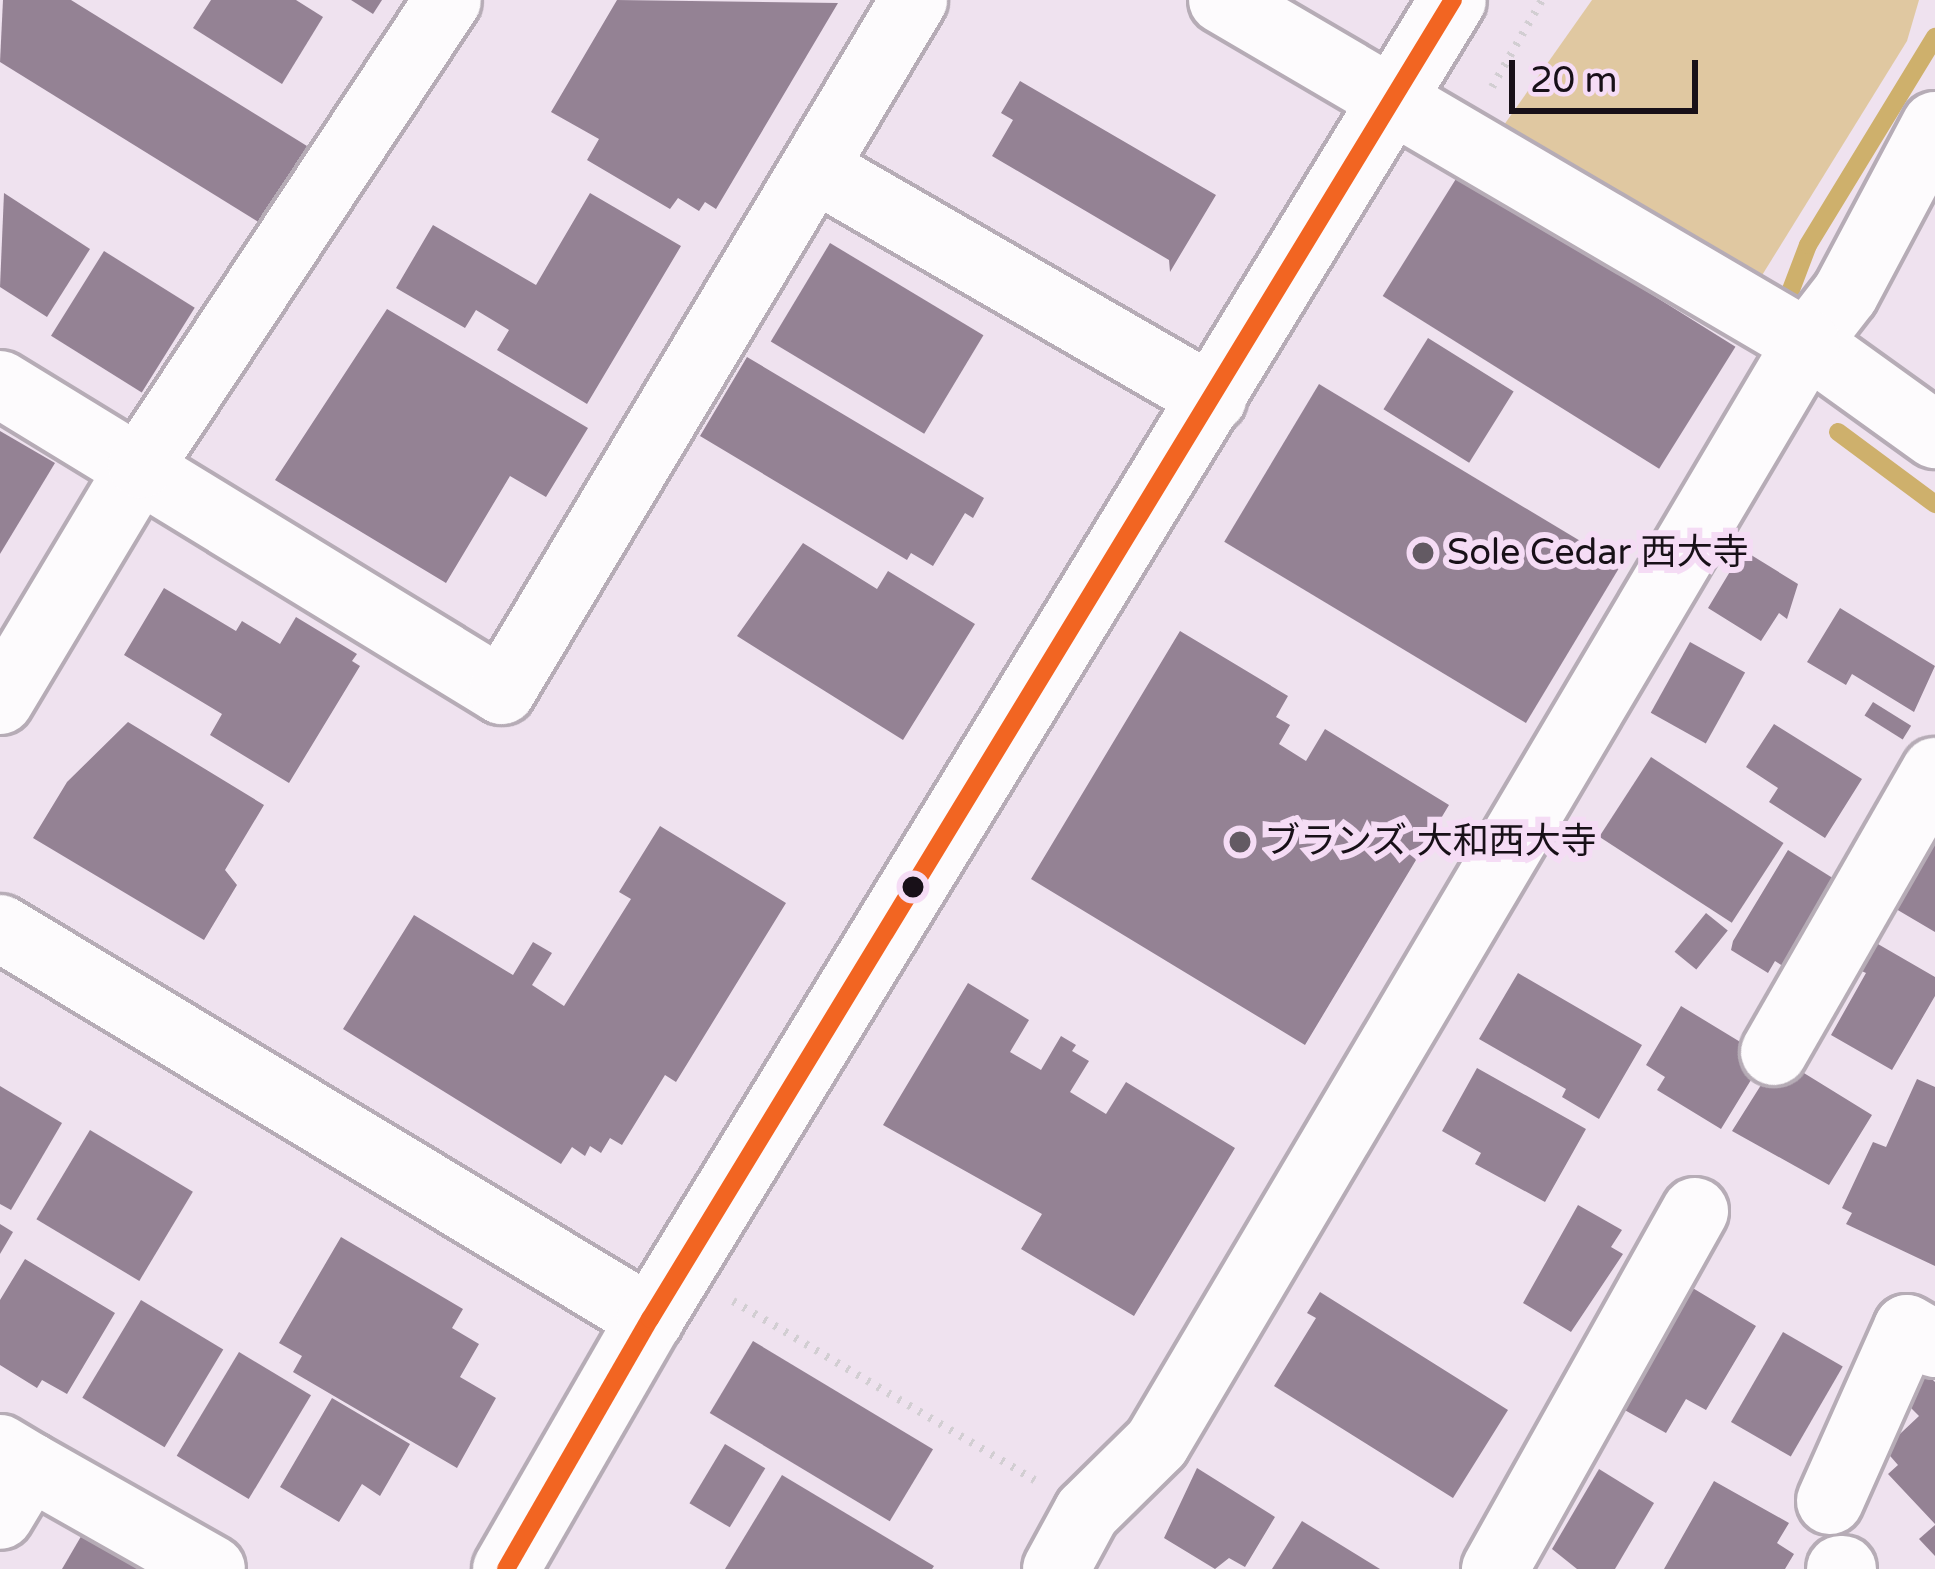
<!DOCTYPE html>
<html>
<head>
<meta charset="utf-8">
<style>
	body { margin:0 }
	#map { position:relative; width:1935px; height:1569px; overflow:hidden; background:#efe2ef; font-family:"Varela Round","Noto Sans JP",sans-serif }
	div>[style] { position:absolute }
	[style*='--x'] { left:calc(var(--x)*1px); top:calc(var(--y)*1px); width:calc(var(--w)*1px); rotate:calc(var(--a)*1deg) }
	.green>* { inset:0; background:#e0c8a1 }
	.stream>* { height:18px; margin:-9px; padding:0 9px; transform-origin:9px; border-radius:9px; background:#ceb06c }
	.building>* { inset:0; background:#948294; transform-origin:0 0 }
	.path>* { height:8px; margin-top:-4px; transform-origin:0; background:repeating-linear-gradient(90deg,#d2ced2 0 3px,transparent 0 12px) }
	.roads { filter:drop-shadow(3px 0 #b6acb6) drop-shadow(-3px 0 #b6acb6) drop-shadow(0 3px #b6acb6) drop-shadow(0 -3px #b6acb6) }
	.minor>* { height:66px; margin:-33px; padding:0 33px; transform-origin:33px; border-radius:33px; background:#fdfbfd }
	.bus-1>* { height:18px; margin:-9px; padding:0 9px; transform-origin:9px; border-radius:9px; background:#f26522 }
	.dots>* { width:33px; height:33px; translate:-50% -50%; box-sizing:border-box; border:6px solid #f5dcf5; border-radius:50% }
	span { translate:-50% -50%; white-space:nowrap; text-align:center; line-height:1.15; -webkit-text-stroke:12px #f5dcf5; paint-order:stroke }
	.poi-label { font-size:36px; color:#181018 }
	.left { translate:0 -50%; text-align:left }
	.scale { position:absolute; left:1509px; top:60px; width:189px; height:54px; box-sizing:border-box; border:6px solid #181018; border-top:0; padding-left:15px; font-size:36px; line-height:42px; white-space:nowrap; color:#181018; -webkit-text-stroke:9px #f5dcf5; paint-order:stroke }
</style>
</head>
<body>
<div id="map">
	<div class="green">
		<i style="clip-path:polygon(1592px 0,1919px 0,1907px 41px,1756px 285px,1499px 132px)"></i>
	</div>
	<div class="stream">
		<i style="--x:1789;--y:295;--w:53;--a:-69.2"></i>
		<i style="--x:1808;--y:245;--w:244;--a:-58.6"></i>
		<i style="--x:1838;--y:432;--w:121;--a:36.6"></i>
	</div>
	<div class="building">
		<i style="clip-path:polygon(3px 0,71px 0,307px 146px,260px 223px,0 62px)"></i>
		<i style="clip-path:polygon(211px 0,296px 0,323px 17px,282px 84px,193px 28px)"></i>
		<i style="clip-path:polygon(351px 0,382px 0,373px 14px)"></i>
		<i style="clip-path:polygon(617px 0,838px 3px,716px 209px,705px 202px,699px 211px,678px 198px,670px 209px,587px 160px,599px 139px,551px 112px)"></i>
		<i style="clip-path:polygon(1020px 81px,1216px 195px,1170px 272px,1169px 260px,992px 156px,1013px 120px,1001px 113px)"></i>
		<i style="left:1459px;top:174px;width:326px;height:144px;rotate:32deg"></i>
		<i style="clip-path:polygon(4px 193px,90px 249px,47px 317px,0 287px)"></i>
		<i style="clip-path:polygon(590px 193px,681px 246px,587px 404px,497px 350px,509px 330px,476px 310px,465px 328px,396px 288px,433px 225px,536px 285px)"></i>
		<i style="left:830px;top:243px;width:179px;height:115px;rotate:31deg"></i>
		<i style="left:104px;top:251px;width:107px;height:100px;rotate:32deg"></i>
		<i style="clip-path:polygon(387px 309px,588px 428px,546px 497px,510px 476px,446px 583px,275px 480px)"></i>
		<i style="left:1428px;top:338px;width:101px;height:84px;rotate:32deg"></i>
		<i style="clip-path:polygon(747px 357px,984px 498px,973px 518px,965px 513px,933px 566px,911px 553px,907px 560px,700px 436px)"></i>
		<i style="left:1319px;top:384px;width:352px;height:184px;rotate:31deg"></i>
		<i style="clip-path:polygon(0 431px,55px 463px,0 554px)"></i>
		<i style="clip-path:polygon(803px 543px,877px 589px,888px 571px,975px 624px,903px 740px,737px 636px)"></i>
		<i style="clip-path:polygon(1743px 550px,1798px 584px,1787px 619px,1779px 613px,1761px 641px,1708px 608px)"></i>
		<i style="clip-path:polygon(164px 588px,236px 631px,242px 621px,280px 644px,296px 617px,357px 654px,352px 661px,360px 666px,289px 783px,210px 735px,222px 714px,124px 655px)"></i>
		<i style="clip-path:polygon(1840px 608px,1935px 666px,1914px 712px,1852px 674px,1846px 685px,1807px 662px)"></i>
		<i style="clip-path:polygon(1180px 631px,1288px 696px,1276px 717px,1290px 725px,1279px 744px,1306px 761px,1325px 729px,1449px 805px,1305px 1045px,1031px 879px)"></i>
		<i style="left:1690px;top:642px;width:63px;height:81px;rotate:29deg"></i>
		<i style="left:1873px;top:702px;width:45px;height:16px;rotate:32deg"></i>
		<i style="clip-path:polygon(128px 722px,264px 805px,225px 870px,237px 885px,204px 940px,33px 838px,67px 782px)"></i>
		<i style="clip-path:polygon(1774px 724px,1862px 779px,1825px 838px,1769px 802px,1778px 788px,1746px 767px)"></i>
		<i style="left:1651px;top:757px;width:158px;height:95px;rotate:33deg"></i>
		<i style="clip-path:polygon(1935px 816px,1935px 932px,1896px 909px,1918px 874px,1905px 866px)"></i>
		<i style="clip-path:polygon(660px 826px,786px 903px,676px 1082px,665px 1075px,622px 1145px,610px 1138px,601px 1153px,590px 1146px,585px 1156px,572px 1147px,561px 1164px,343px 1029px,414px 915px,513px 975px,533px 942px,552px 953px,532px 985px,564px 1006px,631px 899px,619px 892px)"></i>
		<i style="clip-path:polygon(1788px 850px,1839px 882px,1786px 968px,1775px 961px,1768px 973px,1731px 950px,1733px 941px)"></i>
		<i style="left:1706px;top:913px;width:28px;height:50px;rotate:39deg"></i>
		<i style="clip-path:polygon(1871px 940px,1935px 977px,1935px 996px,1892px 1070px,1831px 1035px,1866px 973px,1855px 968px)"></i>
		<i style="clip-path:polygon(1518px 973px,1642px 1045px,1599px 1119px,1562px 1097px,1566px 1089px,1479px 1039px)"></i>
		<i style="clip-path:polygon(968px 983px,1029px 1020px,1010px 1052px,1041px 1070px,1061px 1036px,1076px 1045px,1072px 1051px,1089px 1061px,1070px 1092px,1106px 1114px,1126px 1082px,1235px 1148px,1134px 1316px,1021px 1249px,1042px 1214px,883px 1125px)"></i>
		<i style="clip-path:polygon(1681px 1006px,1765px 1057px,1721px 1129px,1657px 1090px,1665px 1077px,1646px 1065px)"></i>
		<i style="clip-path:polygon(1773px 1066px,1793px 1079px,1799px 1070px,1872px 1115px,1829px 1185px,1732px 1131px)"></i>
		<i style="clip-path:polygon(1477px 1068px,1586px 1129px,1545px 1202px,1475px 1164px,1481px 1153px,1442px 1131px)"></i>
		<i style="clip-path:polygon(1917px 1079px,1935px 1087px,1935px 1266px,1846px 1224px,1852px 1213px,1842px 1208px,1873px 1142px,1886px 1147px)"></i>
		<i style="clip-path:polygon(0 1086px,62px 1123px,11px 1210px,0 1204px)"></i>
		<i style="left:90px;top:1130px;width:120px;height:104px;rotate:31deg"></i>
		<i style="clip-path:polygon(1578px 1205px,1622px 1230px,1611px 1247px,1623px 1254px,1571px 1332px,1523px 1303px)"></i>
		<i style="clip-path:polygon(0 1224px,13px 1232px,0 1254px)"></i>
		<i style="clip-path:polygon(341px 1237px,463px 1309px,452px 1328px,479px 1344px,460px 1377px,496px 1398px,457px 1468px,293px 1372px,302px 1356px,279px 1343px)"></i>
		<i style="clip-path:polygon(25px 1259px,115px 1313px,67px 1394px,42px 1380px,37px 1388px,0 1365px,0 1300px)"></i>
		<i style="clip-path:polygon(1691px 1287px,1756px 1326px,1706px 1410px,1686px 1399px,1666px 1433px,1621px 1408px)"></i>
		<i style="clip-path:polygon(1320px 1292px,1508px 1410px,1453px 1498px,1274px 1386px,1316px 1318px,1307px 1313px)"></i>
		<i style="left:141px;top:1300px;width:96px;height:114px;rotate:31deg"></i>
		<i style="left:1783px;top:1332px;width:69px;height:104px;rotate:30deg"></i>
		<i style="left:753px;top:1341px;width:210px;height:84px;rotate:31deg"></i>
		<i style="left:239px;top:1352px;width:84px;height:121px;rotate:31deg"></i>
		<i style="clip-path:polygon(1928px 1375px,1935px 1382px,1935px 1524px,1888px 1474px,1898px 1465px,1884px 1449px,1919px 1416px,1902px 1399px)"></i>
		<i style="clip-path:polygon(332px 1398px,410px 1444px,380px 1496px,362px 1484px,339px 1522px,280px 1487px)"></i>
		<i style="left:725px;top:1444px;width:47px;height:69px;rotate:31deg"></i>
		<i style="clip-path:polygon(1197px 1468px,1275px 1517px,1245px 1567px,1229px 1558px,1215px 1569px,1164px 1538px)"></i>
		<i style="clip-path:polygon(1599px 1469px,1654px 1503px,1615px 1569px,1577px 1569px,1552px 1549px)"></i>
		<i style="clip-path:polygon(782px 1475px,934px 1566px,932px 1569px,725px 1569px)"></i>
		<i style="clip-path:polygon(1714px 1481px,1789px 1523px,1777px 1543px,1794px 1554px,1785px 1569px,1664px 1569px)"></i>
		<i style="clip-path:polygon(90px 1521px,171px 1569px,62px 1569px)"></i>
		<i style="clip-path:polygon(1302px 1521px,1380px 1569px,1272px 1569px)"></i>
		<i style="clip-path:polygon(1935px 1525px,1935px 1556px,1919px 1539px)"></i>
	</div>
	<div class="path">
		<i style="--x:1492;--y:87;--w:100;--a:-60.1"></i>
		<i style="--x:733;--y:1301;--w:351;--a:30.7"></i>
	</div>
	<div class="roads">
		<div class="minor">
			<i style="--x:1935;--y:125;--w:191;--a:118"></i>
			<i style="--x:1845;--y:294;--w:62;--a:127.8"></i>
			<i style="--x:1807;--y:343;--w:158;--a:35.7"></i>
			<i style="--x:814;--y:168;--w:461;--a:30"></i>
			<i style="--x:0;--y:384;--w:588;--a:31.45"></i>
			<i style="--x:502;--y:691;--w:805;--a:-59.2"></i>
			<i style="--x:0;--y:701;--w:275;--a:-59.1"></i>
			<i style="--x:141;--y:465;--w:557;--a:-56.57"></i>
			<i style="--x:0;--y:928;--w:759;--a:31.03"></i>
			<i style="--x:1774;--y:1052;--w:324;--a:-60.2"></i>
			<i style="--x:0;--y:1448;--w:35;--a:31"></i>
			<i style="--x:30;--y:1466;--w:58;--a:121"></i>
			<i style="--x:30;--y:1466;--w:209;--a:29.5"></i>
			<i style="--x:1830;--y:1501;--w:189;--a:-66"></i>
			<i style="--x:1907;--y:1328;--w:32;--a:30"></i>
			<i style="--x:506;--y:1569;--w:289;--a:-60.1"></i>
			<i style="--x:650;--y:1319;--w:1544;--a:-58.67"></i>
			<i style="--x:1056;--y:1569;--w:65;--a:-61.5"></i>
			<i style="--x:1087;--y:1512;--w:98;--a:-44.6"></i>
			<i style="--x:1157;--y:1443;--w:1278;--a:-59.42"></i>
			<i style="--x:1807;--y:343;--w:678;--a:-149.62"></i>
			<i style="--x:1495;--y:1569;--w:410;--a:-60.8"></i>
			<i style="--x:1840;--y:1569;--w:3;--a:0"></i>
		</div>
	</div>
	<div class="bus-1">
		<i style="--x:506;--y:1569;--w:289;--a:-60.1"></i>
		<i style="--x:650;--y:1319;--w:1544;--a:-58.67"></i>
	</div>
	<div class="dots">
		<i style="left:1423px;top:553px;background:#635a63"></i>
		<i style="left:1240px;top:842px;background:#635a63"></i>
		<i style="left:913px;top:887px;background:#181018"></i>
	</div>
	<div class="poi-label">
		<span class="left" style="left:1447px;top:553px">Sole Cedar 西大寺</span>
		<span class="left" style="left:1264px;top:842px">ブランズ 大和西大寺</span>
	</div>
	<div class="scale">20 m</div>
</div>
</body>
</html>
